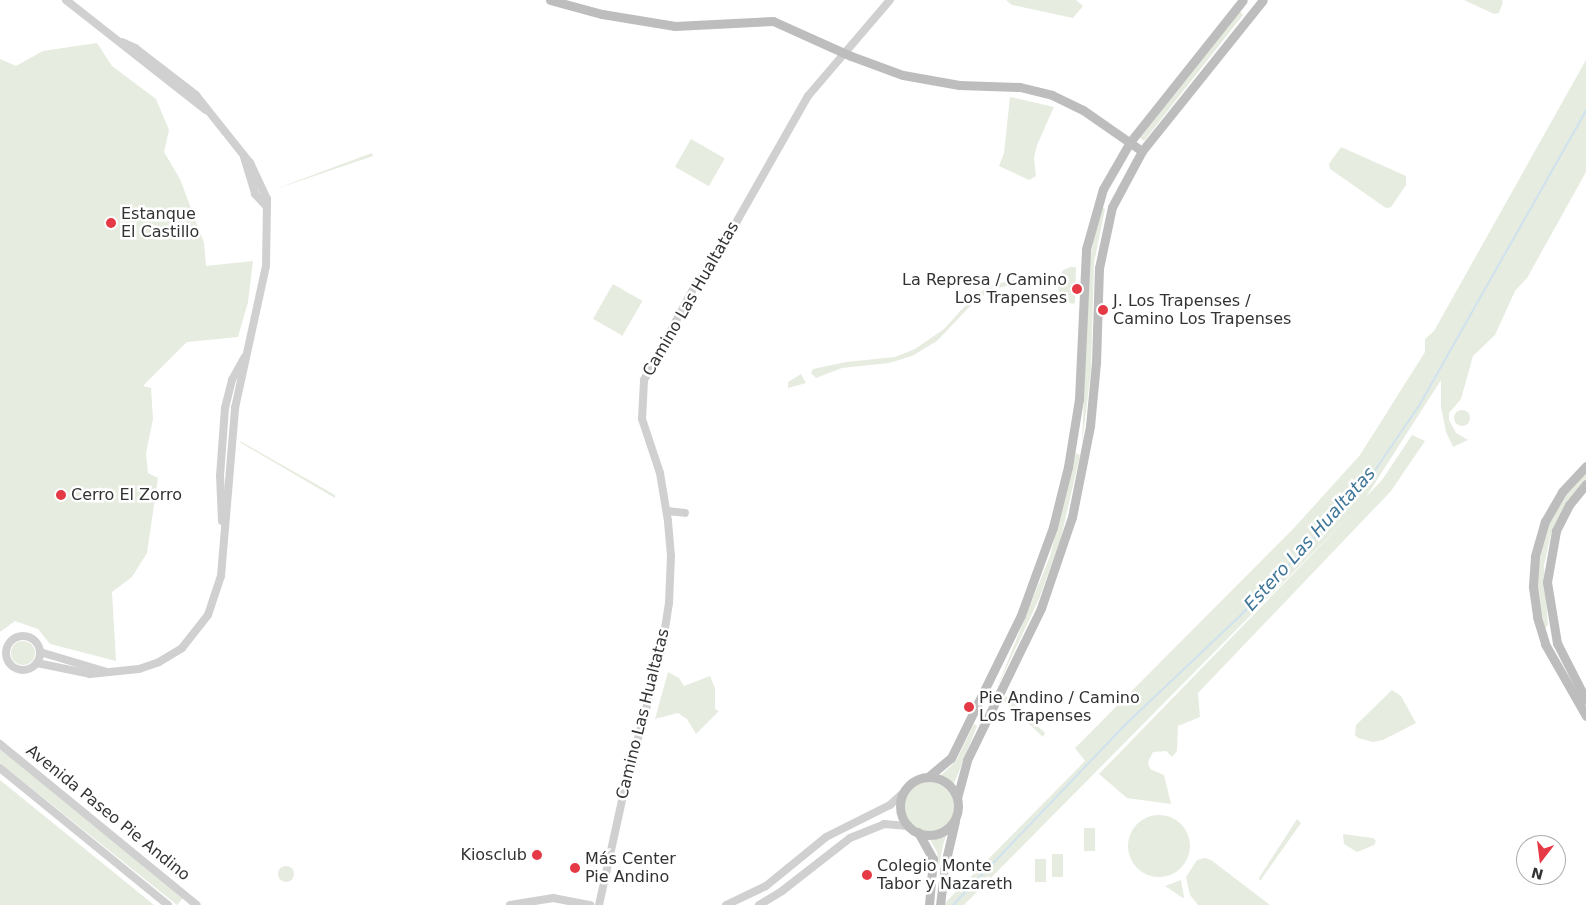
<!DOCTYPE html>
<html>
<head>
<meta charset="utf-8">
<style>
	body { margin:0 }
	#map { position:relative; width:1586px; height:905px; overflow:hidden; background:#fff; font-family:"DejaVu Sans",sans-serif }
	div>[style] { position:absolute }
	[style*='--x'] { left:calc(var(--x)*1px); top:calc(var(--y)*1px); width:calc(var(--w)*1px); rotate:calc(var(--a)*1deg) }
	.green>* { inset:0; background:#e6ecdf; transform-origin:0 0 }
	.round { border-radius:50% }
	.stream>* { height:2px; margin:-1px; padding:0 1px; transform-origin:1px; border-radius:1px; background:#cfe2ee }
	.tertiary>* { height:8px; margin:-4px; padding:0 4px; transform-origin:4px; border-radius:4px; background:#d0d0d0 }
	.tertiary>.ring { margin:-4px; padding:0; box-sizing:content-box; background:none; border:8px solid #d0d0d0; border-radius:50% }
	.secondary>* { height:9px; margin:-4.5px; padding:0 4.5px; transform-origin:4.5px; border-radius:4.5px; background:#bdbdbd }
	.secondary>.ring { margin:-4.5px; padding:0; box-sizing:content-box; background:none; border:9px solid #bdbdbd; border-radius:50% }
	.dots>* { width:14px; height:14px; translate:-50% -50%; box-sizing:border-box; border:2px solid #fff; border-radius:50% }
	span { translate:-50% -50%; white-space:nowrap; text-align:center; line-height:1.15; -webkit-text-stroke:5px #fff; paint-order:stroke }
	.poi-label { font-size:16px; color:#333 }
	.left { translate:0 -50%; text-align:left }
	.right { translate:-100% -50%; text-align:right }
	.street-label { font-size:16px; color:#333 }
	.water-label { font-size:18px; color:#3f7597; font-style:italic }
	.north { position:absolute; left:1516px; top:835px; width:50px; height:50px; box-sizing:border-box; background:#fff; border:1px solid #adadad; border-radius:50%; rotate:195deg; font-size:14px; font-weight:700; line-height:20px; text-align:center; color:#333 }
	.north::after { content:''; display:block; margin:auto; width:18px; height:22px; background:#e63946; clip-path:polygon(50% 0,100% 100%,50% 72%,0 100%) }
</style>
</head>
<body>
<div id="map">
	<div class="green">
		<i style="clip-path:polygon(1006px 0,1076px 0,1083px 6px,1073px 18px,1012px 5px)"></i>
		<i style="clip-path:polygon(1464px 0,1502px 0,1503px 2px,1499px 13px,1494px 14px)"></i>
		<i style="clip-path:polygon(1239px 10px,1243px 15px,1144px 141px,1140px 138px)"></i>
		<i style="clip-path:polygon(97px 43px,112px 66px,156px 99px,169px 130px,164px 152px,180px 179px,204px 243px,206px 266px,253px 261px,248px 302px,238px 337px,187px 342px,143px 386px,151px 388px,153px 419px,146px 453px,148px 473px,158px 478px,147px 553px,132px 577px,112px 592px,116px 661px,50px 644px,38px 629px,15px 621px,0 632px,0 59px,16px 66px,43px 51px)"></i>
		<i style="clip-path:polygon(1586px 60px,1586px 172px,1527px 278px,1515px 291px,1495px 335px,1473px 356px,1461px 399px,1449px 413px,1449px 420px,1456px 433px,1468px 440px,1453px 447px,1446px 432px,1441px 407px,1441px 380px,1366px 497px,1382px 480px,1412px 435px,1425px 441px,1391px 491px,1198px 693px,1200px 717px,1178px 726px,1177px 751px,1172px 757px,1166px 751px,1153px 752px,1148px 762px,1150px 769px,1164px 775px,1171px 804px,1127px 798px,1099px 774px,1357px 508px,964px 905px,943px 905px,1085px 761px,1075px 748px,1294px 528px,1360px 455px,1425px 352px,1425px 339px,1434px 331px)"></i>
		<i style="clip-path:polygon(1010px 97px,1054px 107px,1037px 145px,1034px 158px,1036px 176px,1029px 180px,999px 166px,1004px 153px)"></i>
		<i style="left:691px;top:139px;width:39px;height:32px;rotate:30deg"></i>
		<i style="clip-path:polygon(1341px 147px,1406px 176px,1406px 185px,1391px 207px,1386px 208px,1330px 169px,1329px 164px)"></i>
		<i style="clip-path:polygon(372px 153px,373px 156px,273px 190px,334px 167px)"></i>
		<i style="clip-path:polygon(1101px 207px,1105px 209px,1094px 263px,1091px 370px,1082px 445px,1089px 262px)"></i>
		<i style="clip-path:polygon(1071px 267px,1076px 267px,1075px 303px,1072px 304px,1060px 296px,1057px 282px,1063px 270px)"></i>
		<i style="clip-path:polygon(1013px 280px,1041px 281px,1050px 284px,1020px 283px,993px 289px,974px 302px,937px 341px,912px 356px,889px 363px,842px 368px,816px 378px,811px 373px,813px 369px,846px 362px,895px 357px,915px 349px,944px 329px,975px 295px,993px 285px)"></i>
		<i style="left:613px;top:284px;width:34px;height:40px;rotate:30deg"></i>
		<i style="clip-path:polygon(801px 374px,806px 383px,788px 388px,788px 382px)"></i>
		<i class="round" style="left:1454px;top:410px;width:16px;height:16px"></i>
		<i style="clip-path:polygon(240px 441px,335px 495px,335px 498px,241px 443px)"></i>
		<i style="clip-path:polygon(1076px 453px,1080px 455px,1061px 538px,1039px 599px,996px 690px,1050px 556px)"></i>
		<i style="clip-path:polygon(1586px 471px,1586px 480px,1554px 525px,1550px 538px,1544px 566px,1548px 625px,1545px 628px,1537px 594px,1537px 571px,1545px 531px,1570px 488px)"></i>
		<i class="round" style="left:11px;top:641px;width:24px;height:24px"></i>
		<i style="clip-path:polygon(668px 672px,679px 678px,684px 686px,710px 676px,715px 688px,715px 709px,719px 711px,696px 734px,687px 719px,678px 713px,655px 719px)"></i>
		<i style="clip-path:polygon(1392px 690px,1401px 696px,1416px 723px,1383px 740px,1373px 742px,1358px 738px,1355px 735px,1356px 725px)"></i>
		<i style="clip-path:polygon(1006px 696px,1045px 733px,1043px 737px,1003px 700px)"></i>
		<i style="clip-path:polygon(974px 724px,977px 726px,954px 784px,941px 775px,956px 761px)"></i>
		<i style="clip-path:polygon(0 748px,183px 898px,177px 905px,0 763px)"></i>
		<i style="clip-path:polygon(0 780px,154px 905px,0 905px)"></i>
		<i class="round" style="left:903px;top:780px;width:52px;height:52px"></i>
		<i class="round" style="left:1128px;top:815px;width:62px;height:62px"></i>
		<i style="clip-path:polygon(1297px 819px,1301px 823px,1260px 881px,1259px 878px)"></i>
		<i style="left:1084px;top:828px;width:11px;height:23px"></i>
		<i style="clip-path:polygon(947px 833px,943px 845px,939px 867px,937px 852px,929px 838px)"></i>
		<i style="clip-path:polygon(1343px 834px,1373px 838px,1376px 841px,1374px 845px,1357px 852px,1344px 844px)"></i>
		<i style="left:1052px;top:854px;width:11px;height:23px"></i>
		<i style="clip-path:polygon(1205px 858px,1211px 860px,1270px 905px,1198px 905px,1190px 895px,1186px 877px,1197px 860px)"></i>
		<i style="left:1035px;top:859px;width:11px;height:23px"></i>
		<i class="round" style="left:278px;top:866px;width:16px;height:16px"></i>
		<i style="clip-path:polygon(1181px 880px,1184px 897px,1183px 898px,1165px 886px)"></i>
	</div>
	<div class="stream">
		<i style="--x:953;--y:905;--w:250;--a:-46.3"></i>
		<i style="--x:1126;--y:724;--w:157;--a:-43.5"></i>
		<i style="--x:1240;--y:616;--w:181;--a:-46.3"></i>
		<i style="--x:1365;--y:485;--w:98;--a:-55.8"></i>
		<i style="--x:1420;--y:404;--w:338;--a:-60.5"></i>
	</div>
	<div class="tertiary">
		<i style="--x:66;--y:0;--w:178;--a:38.2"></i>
		<i style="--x:244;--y:157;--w:39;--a:73"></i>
		<i style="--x:255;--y:194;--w:16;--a:47"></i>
		<i style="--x:667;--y:511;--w:18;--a:6"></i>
		<i style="--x:222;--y:521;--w:45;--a:-92.5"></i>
		<i style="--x:220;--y:476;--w:68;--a:-85.8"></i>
		<i style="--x:225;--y:408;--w:29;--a:-76"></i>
		<i style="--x:232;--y:380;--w:26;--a:-61"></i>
		<i class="ring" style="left:6px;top:636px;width:26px;height:26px"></i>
		<i style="--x:40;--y:652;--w:70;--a:16.6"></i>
		<i style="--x:37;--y:663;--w:54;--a:11.7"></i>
		<i style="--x:90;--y:674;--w:49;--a:-5.8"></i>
		<i style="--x:139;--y:669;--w:21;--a:-19"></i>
		<i style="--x:159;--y:662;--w:27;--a:-31"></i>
		<i style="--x:182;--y:648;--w:42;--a:-51.8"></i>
		<i style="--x:208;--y:615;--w:41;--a:-71.6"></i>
		<i style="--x:221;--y:576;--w:169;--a:-85.2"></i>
		<i style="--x:235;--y:408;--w:145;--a:-77.7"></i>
		<i style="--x:266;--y:266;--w:67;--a:-89.1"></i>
		<i style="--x:267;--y:199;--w:40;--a:-115"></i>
		<i style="--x:250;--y:163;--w:87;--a:-128.5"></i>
		<i style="--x:196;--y:95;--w:77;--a:-142.4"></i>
		<i style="--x:135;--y:48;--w:14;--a:-155"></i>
		<i style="--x:0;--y:744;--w:254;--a:39.3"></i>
		<i style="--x:0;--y:768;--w:217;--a:39.2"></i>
		<i style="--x:510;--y:905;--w:44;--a:-9.2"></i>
		<i style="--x:553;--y:898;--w:38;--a:11"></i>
		<i style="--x:599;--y:905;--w:126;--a:-77.6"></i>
		<i style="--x:626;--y:782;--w:133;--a:-74.7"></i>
		<i style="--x:661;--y:654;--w:52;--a:-81.1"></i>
		<i style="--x:669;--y:603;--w:47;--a:-87.6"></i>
		<i style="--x:671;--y:556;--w:35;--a:-95"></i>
		<i style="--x:668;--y:521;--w:49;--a:-99.5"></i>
		<i style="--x:660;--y:473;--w:57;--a:-108.4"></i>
		<i style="--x:642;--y:419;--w:39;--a:-87"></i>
		<i style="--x:644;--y:380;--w:109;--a:-61.6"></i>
		<i style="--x:696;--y:284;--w:67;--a:-56.5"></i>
		<i style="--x:733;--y:228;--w:152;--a:-60.4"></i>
		<i style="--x:808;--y:96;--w:126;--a:-49.5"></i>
		<i style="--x:726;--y:905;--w:44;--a:-25.4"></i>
		<i style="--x:766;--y:886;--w:77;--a:-39.2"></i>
		<i style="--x:826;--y:837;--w:72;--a:-26.6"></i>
		<i style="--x:890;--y:805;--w:16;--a:-43"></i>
		<i style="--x:759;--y:905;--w:27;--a:-31"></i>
		<i style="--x:782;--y:891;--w:86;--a:-37.9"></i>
		<i style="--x:850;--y:838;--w:37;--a:-22"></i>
		<i style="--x:884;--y:824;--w:24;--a:5"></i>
	</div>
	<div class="secondary">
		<i style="--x:550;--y:0;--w:54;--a:15.1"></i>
		<i style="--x:602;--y:14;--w:74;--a:9.3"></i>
		<i style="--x:675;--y:26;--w:98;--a:-2.9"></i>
		<i style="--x:773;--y:21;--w:85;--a:24.2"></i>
		<i style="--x:851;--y:56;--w:55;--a:20.1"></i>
		<i style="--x:903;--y:75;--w:57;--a:10.1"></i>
		<i style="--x:959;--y:85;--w:61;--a:1.9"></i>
		<i style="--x:1020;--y:87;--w:33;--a:14"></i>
		<i style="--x:1052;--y:95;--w:34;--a:26"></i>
		<i style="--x:1083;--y:110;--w:72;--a:34.8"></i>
		<i style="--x:1586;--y:466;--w:35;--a:133"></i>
		<i style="--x:1562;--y:492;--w:34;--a:120"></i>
		<i style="--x:1545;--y:521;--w:37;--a:106"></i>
		<i style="--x:1535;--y:557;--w:30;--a:94"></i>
		<i style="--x:1533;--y:587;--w:30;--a:82"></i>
		<i style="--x:1537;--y:617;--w:28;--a:73"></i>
		<i style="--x:1545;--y:644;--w:83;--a:60.3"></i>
		<i style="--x:1586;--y:484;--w:27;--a:129"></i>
		<i style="--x:1569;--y:505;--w:29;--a:117"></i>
		<i style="--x:1556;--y:531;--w:52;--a:100"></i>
		<i style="--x:1547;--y:582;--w:62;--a:80.7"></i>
		<i style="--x:1557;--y:643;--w:64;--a:63"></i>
		<i style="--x:928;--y:777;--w:30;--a:-40"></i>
		<i style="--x:951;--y:758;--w:159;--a:-63.9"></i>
		<i style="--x:1021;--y:615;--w:94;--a:-70"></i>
		<i style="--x:1053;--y:527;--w:62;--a:-76"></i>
		<i style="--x:1068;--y:467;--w:69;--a:-80.8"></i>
		<i style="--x:1079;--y:399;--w:150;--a:-87.3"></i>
		<i style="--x:1086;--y:249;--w:62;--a:-74.2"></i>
		<i style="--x:1103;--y:189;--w:54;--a:-60.1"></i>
		<i style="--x:1130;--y:142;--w:181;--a:-51.5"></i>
		<i class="ring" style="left:900px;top:777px;width:49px;height:49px"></i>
		<i style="--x:957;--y:798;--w:39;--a:-75"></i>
		<i style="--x:967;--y:760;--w:169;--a:-64"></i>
		<i style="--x:1041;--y:608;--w:96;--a:-71.2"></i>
		<i style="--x:1072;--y:517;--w:93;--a:-78.8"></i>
		<i style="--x:1090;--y:426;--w:63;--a:-84.6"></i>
		<i style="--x:1096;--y:363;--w:95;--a:-88.2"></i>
		<i style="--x:1099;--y:268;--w:62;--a:-78"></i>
		<i style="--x:1112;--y:207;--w:64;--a:-61.8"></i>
		<i style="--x:1142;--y:151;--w:193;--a:-51.3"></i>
		<i style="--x:918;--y:832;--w:31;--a:61"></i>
		<i style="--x:933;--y:859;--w:46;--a:95"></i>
		<i style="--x:940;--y:905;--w:41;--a:-83"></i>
		<i style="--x:945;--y:864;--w:44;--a:-76.9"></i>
	</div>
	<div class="dots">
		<i style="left:111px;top:223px;background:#e63946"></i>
		<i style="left:1077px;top:289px;background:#e63946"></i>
		<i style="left:1103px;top:310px;background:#e63946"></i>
		<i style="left:61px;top:495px;background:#e63946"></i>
		<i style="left:969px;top:707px;background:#e63946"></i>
		<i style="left:537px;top:855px;background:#e63946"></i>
		<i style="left:575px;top:868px;background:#e63946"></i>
		<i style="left:867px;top:875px;background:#e63946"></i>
	</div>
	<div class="poi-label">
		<span class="left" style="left:121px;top:223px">Estanque<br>El Castillo</span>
		<span class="right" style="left:1067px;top:289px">La Represa / Camino<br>Los Trapenses</span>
		<span class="left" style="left:1113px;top:310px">J. Los Trapenses /<br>Camino Los Trapenses</span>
		<span class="left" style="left:71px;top:495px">Cerro El Zorro</span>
		<span class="left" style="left:979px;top:707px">Pie Andino / Camino<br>Los Trapenses</span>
		<span class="right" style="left:527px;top:855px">Kiosclub</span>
		<span class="left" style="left:585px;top:868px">Más Center<br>Pie Andino</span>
		<span class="left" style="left:877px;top:875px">Colegio Monte<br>Tabor y Nazareth</span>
	</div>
	<div class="street-label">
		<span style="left:691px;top:299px;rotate:-60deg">Camino Las Hualtatas</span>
		<span style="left:643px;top:714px;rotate:-76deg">Camino Las Hualtatas</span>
		<span style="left:108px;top:813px;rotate:39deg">Avenida Paseo Pie Andino</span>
	</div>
	<div class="water-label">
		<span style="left:1310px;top:539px;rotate:-48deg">Estero Las Hualtatas</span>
	</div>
	<div class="north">N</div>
</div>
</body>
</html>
